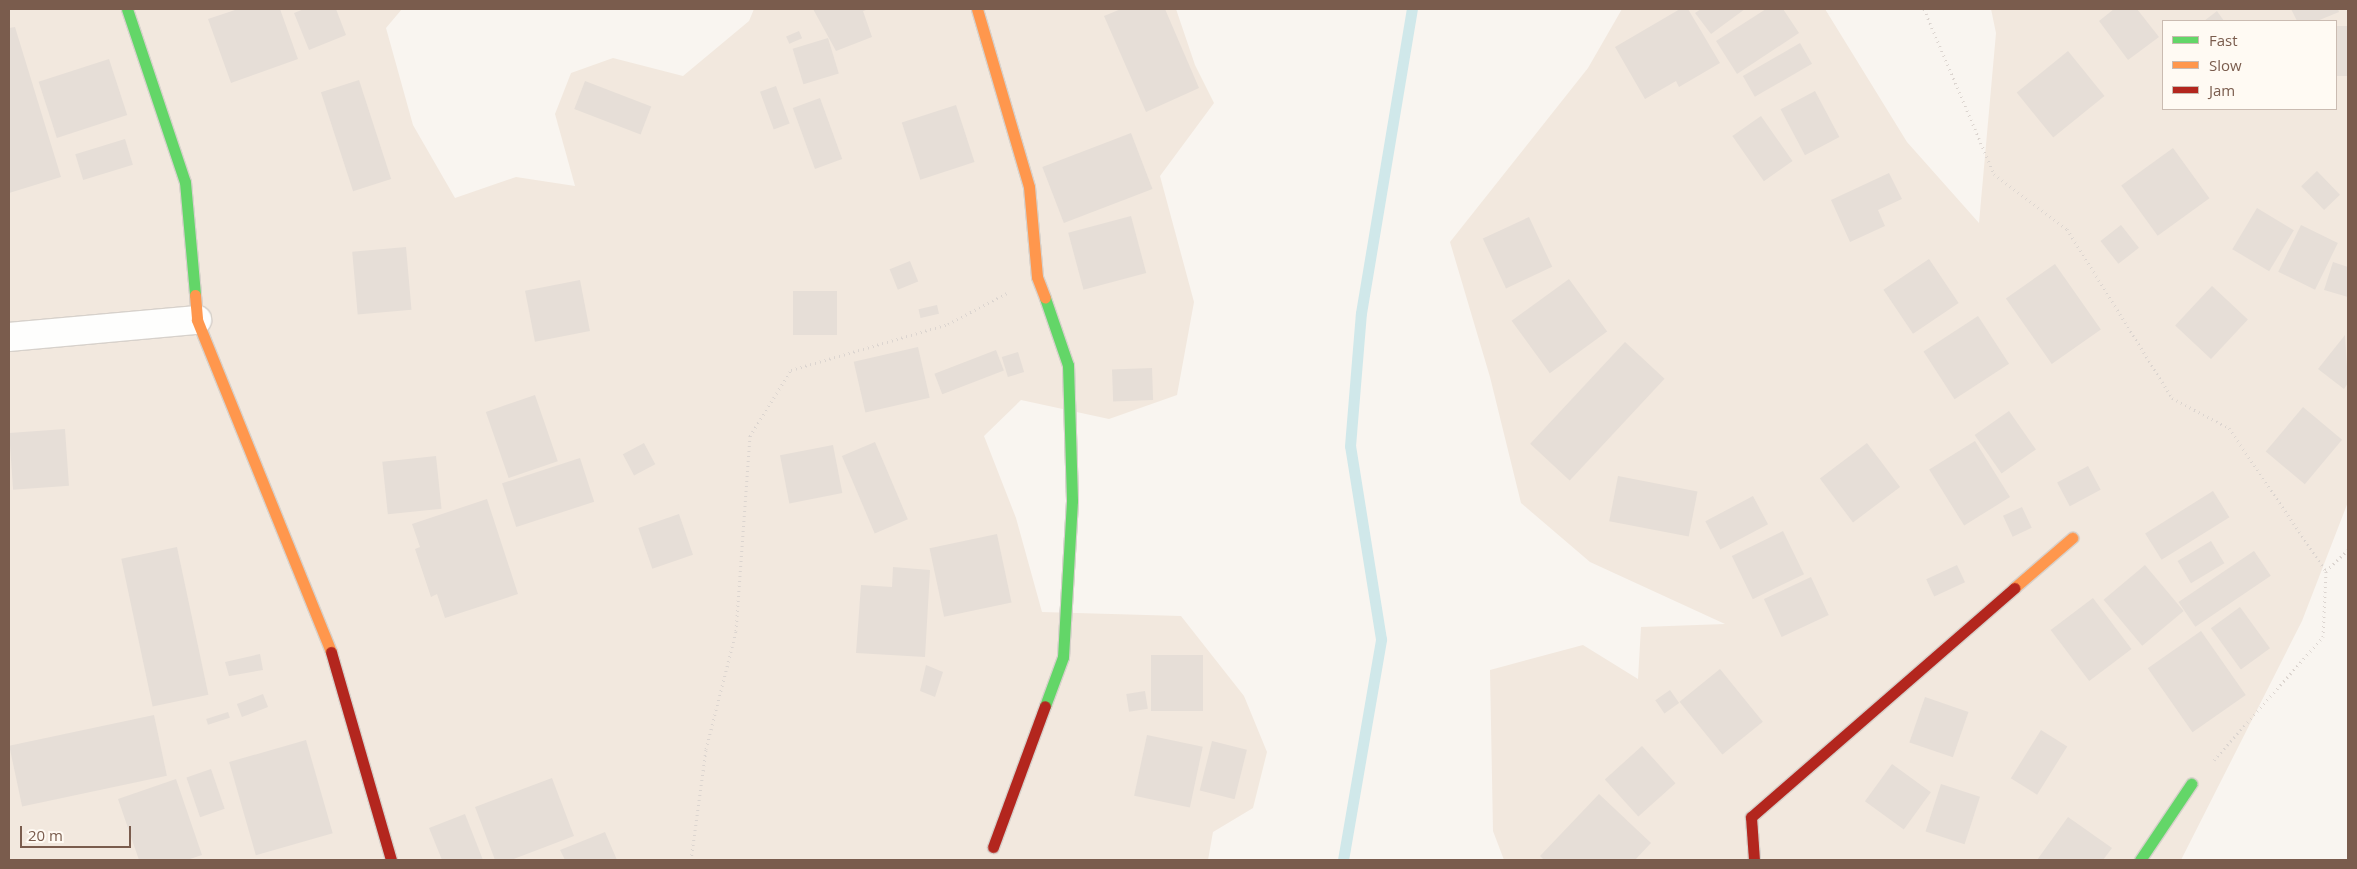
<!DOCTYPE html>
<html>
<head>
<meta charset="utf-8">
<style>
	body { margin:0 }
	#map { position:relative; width:2357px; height:869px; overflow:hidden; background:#f9f5f0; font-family:"Open Sans",sans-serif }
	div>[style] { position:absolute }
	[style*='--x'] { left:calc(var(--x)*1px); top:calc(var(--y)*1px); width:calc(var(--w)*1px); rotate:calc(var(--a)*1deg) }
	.residential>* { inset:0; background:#f2e8de }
	.stream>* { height:11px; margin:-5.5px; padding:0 5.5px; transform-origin:5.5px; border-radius:5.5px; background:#d0e8ea }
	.building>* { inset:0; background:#e6ded7; transform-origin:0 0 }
	.path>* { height:3px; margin-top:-1.5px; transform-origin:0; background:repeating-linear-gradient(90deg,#dcd5d0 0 1px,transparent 0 5px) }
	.roads { filter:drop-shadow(1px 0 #d7d1cb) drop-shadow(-1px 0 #d7d1cb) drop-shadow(0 1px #d7d1cb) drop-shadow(0 -1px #d7d1cb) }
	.street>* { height:28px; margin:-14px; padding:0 14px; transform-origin:14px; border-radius:14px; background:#fefefd }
	.fast>* { height:11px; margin:-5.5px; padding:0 5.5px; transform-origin:5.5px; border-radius:5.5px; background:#63d668 }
	.slow>* { height:11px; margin:-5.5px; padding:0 5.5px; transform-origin:5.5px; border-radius:5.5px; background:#ff974d }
	.jam>* { height:11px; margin:-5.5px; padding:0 5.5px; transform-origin:5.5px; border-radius:5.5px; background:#b3261e }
	span { translate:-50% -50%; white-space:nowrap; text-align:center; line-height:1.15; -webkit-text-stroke:4px #fffaf3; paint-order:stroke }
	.frame { position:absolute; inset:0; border:10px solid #7a5c4d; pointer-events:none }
	.legend { position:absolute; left:2162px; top:20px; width:175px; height:90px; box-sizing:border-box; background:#fffaf3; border:1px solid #cabbb1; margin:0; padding:6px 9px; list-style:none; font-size:15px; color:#7a5c4d }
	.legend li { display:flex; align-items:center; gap:10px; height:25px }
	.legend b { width:25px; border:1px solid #cabbb1 }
	.scale { position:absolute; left:20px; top:826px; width:111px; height:22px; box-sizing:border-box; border:2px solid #7a5c4d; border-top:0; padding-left:6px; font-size:15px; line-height:18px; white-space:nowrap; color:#7a5c4d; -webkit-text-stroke:4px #fffaf3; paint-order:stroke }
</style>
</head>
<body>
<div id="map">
	<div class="residential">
		<i style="clip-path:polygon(9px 9px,402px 9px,386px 28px,413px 125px,455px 198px,516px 177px,575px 186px,555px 114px,571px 73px,613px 58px,683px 76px,749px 21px,754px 9px,1176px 9px,1195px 65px,1214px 103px,1160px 176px,1194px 302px,1177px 395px,1109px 419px,1021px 400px,984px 436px,1016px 518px,1042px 612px,1181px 616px,1244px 696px,1267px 752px,1253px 808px,1213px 832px,1208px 860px,9px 860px)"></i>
		<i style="clip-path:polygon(evenodd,1622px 9px,1825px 9px,1907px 142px,1979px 223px,1996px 33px,1991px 9px,2348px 9px,2348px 502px,2302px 621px,2181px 860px,1504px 860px,1493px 831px,1490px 670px,1583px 645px,1638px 679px,1641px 627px,1725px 624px,1590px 562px,1521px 503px,1490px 377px,1450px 242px,1588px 68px,1622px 9px,2163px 21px,2336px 21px,2336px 109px,2163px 109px,2163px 21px)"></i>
	</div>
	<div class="stream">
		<i style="--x:1343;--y:860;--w:224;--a:-80.2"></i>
		<i style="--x:1381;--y:639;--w:195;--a:-99.1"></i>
		<i style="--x:1350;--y:446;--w:133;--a:-85.3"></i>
		<i style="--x:1361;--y:313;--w:308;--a:-80.5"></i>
	</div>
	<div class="building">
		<i style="clip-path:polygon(238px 9px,280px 9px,298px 59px,231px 83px,208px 19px)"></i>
		<i style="clip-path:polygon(304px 9px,336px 9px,346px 35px,309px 50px,294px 13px)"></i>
		<i style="clip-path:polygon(813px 9px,869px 9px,863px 11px,872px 37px,836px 51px)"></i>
		<i style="clip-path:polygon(1121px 9px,1165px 9px,1199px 88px,1146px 112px,1104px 16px)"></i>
		<i style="clip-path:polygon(1680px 9px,1688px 9px,1720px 63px,1679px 87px,1676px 81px,1645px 99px,1615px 47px)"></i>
		<i style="clip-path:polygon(1701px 9px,1745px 9px,1711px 34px,1695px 13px)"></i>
		<i style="clip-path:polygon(1766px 9px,1783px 9px,1799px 33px,1737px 74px,1716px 41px)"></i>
		<i style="clip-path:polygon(2114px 9px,2137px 9px,2159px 37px,2128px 60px,2099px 21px)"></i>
		<i style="clip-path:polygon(2291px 9px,2338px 9px,2339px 12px,2317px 21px,2297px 21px)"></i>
		<i style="clip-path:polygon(2217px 11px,2224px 21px,2204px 21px)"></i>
		<i style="left:2348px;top:26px;width:50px;height:12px;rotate:90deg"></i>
		<i style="clip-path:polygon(15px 27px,61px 177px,9px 193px,9px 28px)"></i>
		<i style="left:799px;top:31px;width:8px;height:14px;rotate:67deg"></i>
		<i style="left:828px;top:38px;width:37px;height:37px;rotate:73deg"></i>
		<i style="left:1800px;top:43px;width:24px;height:66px;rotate:60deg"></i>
		<i style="left:2068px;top:51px;width:58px;height:66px;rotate:51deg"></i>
		<i style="left:109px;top:59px;width:59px;height:74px;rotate:72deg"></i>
		<i style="left:359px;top:80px;width:104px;height:40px;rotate:72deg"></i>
		<i style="left:585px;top:81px;width:71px;height:30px;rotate:21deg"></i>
		<i style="left:776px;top:86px;width:40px;height:17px;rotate:70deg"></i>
		<i style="left:1815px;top:91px;width:52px;height:39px;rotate:62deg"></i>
		<i style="left:820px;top:98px;width:65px;height:29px;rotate:70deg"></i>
		<i style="left:956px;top:105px;width:60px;height:57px;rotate:72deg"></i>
		<i style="left:1761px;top:116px;width:55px;height:35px;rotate:55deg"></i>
		<i style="left:1131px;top:133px;width:60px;height:95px;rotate:69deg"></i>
		<i style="left:125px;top:139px;width:27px;height:52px;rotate:73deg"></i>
		<i style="left:2173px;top:148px;width:62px;height:64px;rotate:54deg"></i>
		<i style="left:2317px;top:171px;width:33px;height:22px;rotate:46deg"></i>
		<i style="clip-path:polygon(1889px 173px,1902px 199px,1878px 210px,1885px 226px,1850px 242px,1831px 200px)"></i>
		<i style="left:2257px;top:208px;width:43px;height:48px;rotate:31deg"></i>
		<i style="left:1131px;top:216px;width:59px;height:65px;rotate:75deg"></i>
		<i style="left:1529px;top:217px;width:55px;height:51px;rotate:65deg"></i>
		<i style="left:2121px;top:225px;width:29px;height:26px;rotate:52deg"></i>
		<i style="left:2301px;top:225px;width:41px;height:52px;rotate:26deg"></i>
		<i style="left:406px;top:247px;width:63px;height:54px;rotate:85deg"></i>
		<i style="left:1929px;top:259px;width:53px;height:55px;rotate:56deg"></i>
		<i style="left:910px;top:261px;width:22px;height:22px;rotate:68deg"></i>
		<i style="clip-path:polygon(2333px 262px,2348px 267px,2348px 297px,2324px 290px)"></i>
		<i style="left:2055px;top:264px;width:80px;height:60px;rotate:55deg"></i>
		<i style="left:1569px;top:279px;width:65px;height:71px;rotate:54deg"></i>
		<i style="left:580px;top:280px;width:52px;height:56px;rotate:79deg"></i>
		<i style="left:2212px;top:286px;width:49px;height:54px;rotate:43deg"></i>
		<i style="left:793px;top:291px;width:44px;height:44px"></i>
		<i style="left:937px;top:305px;width:9px;height:19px;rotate:77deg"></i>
		<i style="left:1978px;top:316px;width:57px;height:65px;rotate:57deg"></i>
		<i style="clip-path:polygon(2345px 335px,2348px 383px,2344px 389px,2318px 369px)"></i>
		<i style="left:1625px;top:342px;width:54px;height:139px;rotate:43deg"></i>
		<i style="left:918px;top:347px;width:52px;height:66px;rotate:77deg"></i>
		<i style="left:996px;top:350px;width:22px;height:66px;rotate:69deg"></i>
		<i style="left:1018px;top:352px;width:21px;height:17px;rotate:73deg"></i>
		<i style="left:1152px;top:368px;width:32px;height:40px;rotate:88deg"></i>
		<i style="left:535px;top:395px;width:70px;height:52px;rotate:71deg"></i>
		<i style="left:2303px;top:407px;width:51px;height:58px;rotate:40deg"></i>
		<i style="left:2009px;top:411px;width:47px;height:42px;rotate:55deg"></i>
		<i style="left:65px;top:429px;width:57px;height:56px;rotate:86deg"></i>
		<i style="left:1975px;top:441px;width:66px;height:54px;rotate:58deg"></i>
		<i style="left:875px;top:442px;width:84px;height:36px;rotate:67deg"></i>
		<i style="left:644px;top:443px;width:24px;height:24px;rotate:62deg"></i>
		<i style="left:1867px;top:443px;width:55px;height:59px;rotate:53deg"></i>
		<i style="left:833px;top:445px;width:49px;height:54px;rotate:79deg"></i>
		<i style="left:436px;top:456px;width:53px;height:54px;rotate:84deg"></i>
		<i style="left:580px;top:458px;width:46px;height:82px;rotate:72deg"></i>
		<i style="left:2088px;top:466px;width:27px;height:35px;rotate:62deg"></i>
		<i style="left:1618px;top:476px;width:81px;height:46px;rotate:11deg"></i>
		<i style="left:2213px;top:491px;width:31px;height:80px;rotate:58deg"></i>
		<i style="left:1753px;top:496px;width:32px;height:54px;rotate:62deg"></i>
		<i style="clip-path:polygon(487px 499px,518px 594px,445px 618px,437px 594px,431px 597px,415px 549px,420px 547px,412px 524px)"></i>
		<i style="left:2022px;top:507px;width:23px;height:21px;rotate:65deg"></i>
		<i style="left:679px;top:514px;width:43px;height:43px;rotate:71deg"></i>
		<i style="left:1783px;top:531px;width:48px;height:57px;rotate:64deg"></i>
		<i style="left:997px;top:534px;width:70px;height:69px;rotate:78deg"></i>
		<i style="left:2211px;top:541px;width:26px;height:39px;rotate:59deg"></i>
		<i style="left:177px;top:547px;width:151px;height:57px;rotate:78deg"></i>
		<i style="left:2254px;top:551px;width:30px;height:91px;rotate:56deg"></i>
		<i style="left:1957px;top:565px;width:19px;height:34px;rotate:65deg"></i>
		<i style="left:2145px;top:565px;width:60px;height:54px;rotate:50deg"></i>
		<i style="clip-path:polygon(893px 567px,930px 570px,925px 657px,856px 653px,861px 585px,892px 587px)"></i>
		<i style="left:1811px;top:577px;width:42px;height:52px;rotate:65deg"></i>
		<i style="left:2093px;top:598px;width:64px;height:53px;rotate:53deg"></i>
		<i style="left:2240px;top:607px;width:51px;height:36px;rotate:54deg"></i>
		<i style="left:2201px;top:631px;width:78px;height:65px;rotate:55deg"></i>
		<i style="clip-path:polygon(260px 654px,263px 670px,229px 676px,225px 662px)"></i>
		<i style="left:1151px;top:655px;width:52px;height:56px"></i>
		<i style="clip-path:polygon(926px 665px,943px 672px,935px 697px,920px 691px)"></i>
		<i style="left:1720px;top:669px;width:68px;height:52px;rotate:51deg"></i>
		<i style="left:1670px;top:690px;width:16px;height:18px;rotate:55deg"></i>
		<i style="left:1145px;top:691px;width:18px;height:19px;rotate:81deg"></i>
		<i style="left:263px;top:694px;width:14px;height:28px;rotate:69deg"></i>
		<i style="left:1925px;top:697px;width:46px;height:48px;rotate:19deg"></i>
		<i style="left:228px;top:712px;width:6px;height:23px;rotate:72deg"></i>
		<i style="left:154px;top:715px;width:62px;height:148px;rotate:78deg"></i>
		<i style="left:2041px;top:730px;width:31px;height:57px;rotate:32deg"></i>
		<i style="left:1147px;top:735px;width:57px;height:62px;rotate:12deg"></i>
		<i style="left:306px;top:740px;width:97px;height:80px;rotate:74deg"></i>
		<i style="left:1212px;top:741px;width:36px;height:51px;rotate:14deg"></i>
		<i style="left:1642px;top:746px;width:50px;height:50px;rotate:48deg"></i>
		<i style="left:1892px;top:764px;width:48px;height:46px;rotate:36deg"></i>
		<i style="left:211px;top:769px;width:42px;height:26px;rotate:71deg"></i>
		<i style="clip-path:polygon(552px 778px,574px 836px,511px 860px,495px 860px,475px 807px)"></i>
		<i style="clip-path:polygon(176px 779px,202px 855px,187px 860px,139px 860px,118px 799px)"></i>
		<i style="left:1941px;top:784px;width:41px;height:50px;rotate:18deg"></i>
		<i style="clip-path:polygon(1599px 794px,1651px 843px,1635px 860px,1544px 860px,1540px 856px)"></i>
		<i style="clip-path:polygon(465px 814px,483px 860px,442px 860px,429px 828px)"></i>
		<i style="clip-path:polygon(2068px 817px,2112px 848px,2103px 860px,2037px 860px)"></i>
		<i style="clip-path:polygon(605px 832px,617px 860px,565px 860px,560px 850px)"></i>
	</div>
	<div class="path">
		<i style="--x:1924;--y:9;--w:179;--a:67"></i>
		<i style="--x:1994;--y:174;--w:91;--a:37"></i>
		<i style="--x:2067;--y:229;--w:199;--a:58.1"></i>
		<i style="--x:2172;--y:398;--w:64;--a:27.8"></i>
		<i style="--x:2229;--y:428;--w:173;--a:55.9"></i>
		<i style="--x:2214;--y:760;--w:164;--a:-48.5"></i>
		<i style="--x:2323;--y:637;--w:66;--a:-87.4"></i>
		<i style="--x:2326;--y:571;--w:30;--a:-44"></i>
		<i style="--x:691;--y:860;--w:112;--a:-82.3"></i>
		<i style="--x:706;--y:749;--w:122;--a:-75.7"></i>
		<i style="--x:736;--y:631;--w:196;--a:-85.9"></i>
		<i style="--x:750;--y:436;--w:78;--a:-58.2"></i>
		<i style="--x:791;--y:370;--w:164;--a:-16.3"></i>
		<i style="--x:948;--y:324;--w:69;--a:-27.7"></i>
	</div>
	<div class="roads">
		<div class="street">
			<i style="--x:9;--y:337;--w:189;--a:-5.2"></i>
		</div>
		<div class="fast">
			<i style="--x:127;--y:9;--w:182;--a:71.5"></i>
			<i style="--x:185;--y:182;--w:113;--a:84.9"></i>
			<i style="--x:1045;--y:298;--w:71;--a:71.1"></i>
			<i style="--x:1068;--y:365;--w:136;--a:88.3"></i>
			<i style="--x:1072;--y:501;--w:156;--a:93.3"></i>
			<i style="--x:1063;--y:657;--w:52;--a:110.2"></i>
			<i style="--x:2140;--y:860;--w:92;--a:-56.1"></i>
		</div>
		<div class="slow">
			<i style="--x:977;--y:9;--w:185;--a:73.7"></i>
			<i style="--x:1029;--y:187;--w:90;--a:84.9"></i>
			<i style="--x:1037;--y:277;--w:22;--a:69"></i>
			<i style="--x:195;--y:295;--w:25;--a:85"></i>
			<i style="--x:197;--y:320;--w:358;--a:68"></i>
			<i style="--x:2014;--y:588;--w:77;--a:-40.8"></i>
		</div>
		<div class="jam">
			<i style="--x:331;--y:652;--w:216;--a:73.9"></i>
			<i style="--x:993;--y:847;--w:150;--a:-69.8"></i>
			<i style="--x:1754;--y:860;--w:43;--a:-94"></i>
			<i style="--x:1751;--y:817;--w:349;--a:-41"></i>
		</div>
	</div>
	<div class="frame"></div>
	<ul class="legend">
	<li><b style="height:6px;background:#63d668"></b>Fast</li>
	<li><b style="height:6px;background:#ff974d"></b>Slow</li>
	<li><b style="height:6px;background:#b3261e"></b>Jam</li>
	</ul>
	<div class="scale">20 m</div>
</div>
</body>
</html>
